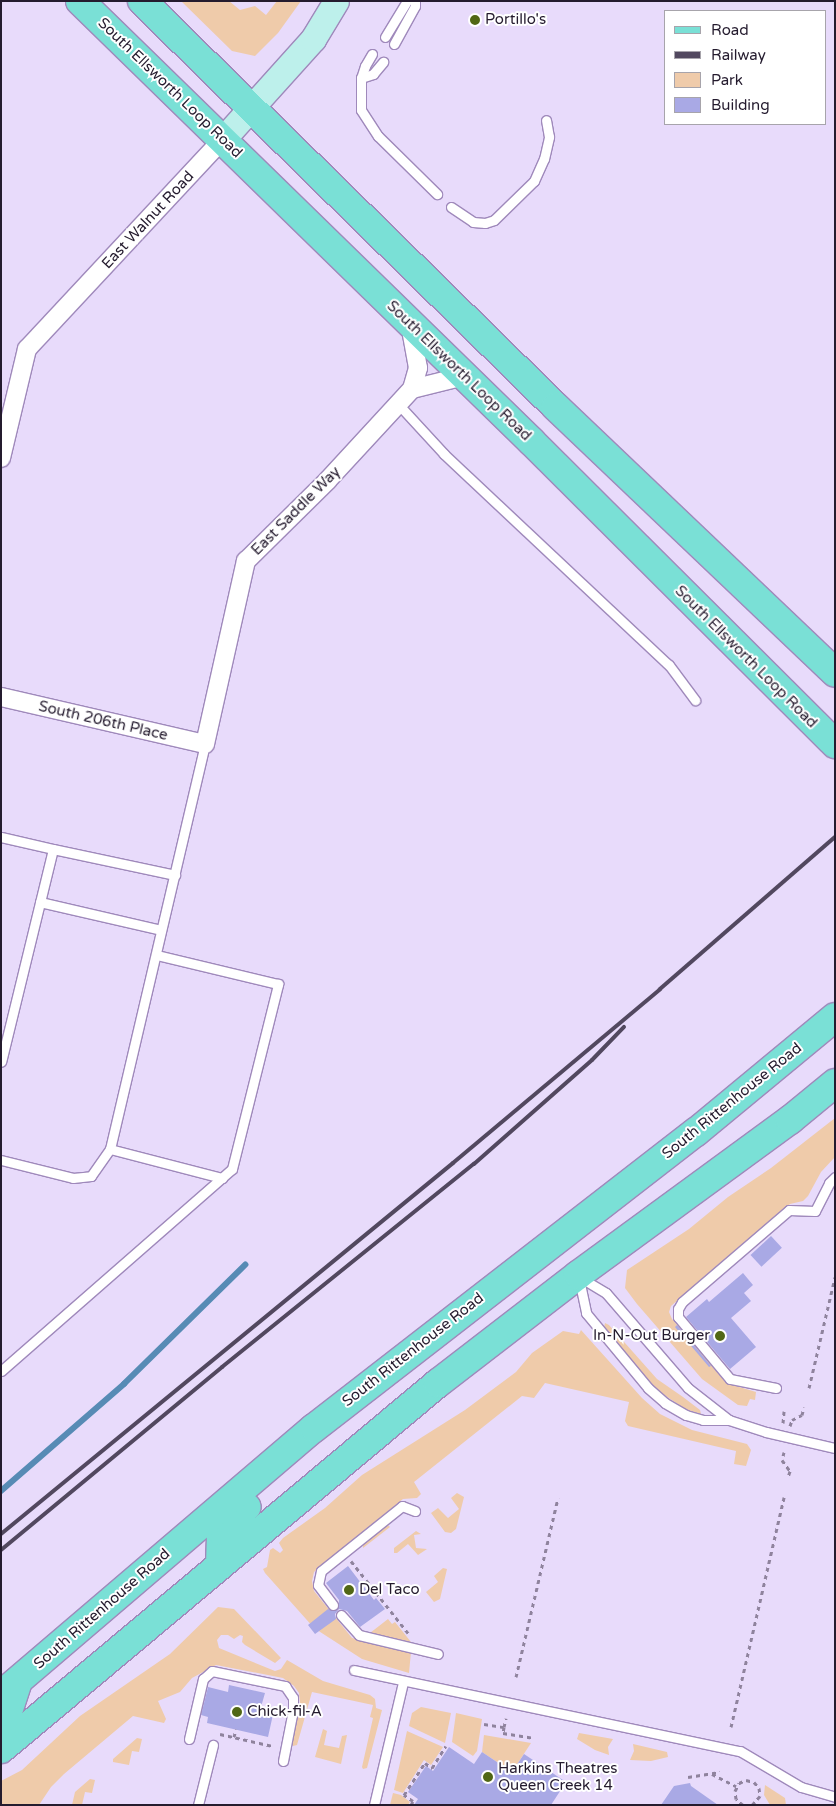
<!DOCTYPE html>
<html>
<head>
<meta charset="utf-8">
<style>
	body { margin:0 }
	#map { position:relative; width:836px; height:1806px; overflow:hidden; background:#e8dbfb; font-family:"Varela Round",sans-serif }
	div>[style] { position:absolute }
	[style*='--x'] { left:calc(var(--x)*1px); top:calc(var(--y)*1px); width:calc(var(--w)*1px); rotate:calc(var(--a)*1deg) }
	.green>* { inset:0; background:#efcbaa }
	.stream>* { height:5.5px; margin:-2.75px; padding:0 2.75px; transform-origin:2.75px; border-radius:2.75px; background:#578bb5 }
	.building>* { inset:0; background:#a9a9e5; transform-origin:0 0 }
	.path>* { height:3px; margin-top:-1.5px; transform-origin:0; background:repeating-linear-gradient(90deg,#8f839d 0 4px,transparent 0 8px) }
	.roads { filter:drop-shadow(1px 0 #9f89bb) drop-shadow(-1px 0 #9f89bb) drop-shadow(0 1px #9f89bb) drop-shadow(0 -1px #9f89bb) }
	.lane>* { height:9px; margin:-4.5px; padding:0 4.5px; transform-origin:4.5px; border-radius:4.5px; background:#fff }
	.street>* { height:18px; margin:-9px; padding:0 9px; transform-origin:9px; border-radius:9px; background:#fff }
	.secondary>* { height:25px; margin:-12.5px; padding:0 12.5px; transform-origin:12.5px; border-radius:12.5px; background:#bdf0eb }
	.primary>* { height:28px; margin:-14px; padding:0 14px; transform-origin:14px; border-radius:14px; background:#7ae0d6 }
	.rail>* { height:4px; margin:-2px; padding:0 2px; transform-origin:2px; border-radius:2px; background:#52485f }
	.dots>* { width:14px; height:14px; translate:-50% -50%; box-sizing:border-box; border:2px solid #fff; border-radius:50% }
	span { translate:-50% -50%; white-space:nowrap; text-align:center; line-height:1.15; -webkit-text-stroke:4px #fff; paint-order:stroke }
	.poi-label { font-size:15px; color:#241b2e }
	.left { translate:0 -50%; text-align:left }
	.right { translate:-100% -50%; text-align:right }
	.street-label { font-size:15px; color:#241b2e }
	.frame { position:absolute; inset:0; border:2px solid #241b2e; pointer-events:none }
	.legend { position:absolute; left:664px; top:10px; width:162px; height:115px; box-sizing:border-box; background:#fff; border:1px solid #a7a4ab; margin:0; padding:6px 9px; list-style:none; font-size:15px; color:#241b2e }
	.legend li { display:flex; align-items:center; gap:10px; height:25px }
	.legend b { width:25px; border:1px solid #a7a4ab }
</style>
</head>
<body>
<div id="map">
	<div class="green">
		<i style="clip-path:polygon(181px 1px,229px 1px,240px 10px,255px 6px,266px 15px,277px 1px,301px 1px,278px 33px,255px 56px,232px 51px)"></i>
		<i style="clip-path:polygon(835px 1118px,835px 1157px,821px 1172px,808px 1196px,803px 1201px,790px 1204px,784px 1209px,671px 1306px,669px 1312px,672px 1319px,726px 1383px,756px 1392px,755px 1400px,750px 1399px,747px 1406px,738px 1405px,702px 1379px,637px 1304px,625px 1288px,627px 1270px,689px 1229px,728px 1197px,771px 1168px)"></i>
		<i style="clip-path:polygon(605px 1323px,609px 1325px,657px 1379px,683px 1397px,700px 1410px,701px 1414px,685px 1409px,657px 1390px,604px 1328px)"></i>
		<i style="clip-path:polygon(581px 1330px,642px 1398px,660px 1414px,692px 1430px,747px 1444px,751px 1450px,746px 1466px,734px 1464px,736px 1451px,628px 1426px,625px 1421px,629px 1402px,545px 1383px,534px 1398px,522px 1396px,414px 1482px,421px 1494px,417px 1498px,403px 1499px,314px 1572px,312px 1581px,314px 1591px,352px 1638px,411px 1652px,409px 1673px,362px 1659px,314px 1628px,265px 1573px,263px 1569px,267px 1567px,270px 1550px,273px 1548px,280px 1553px,283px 1550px,279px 1543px,283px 1538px,325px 1508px,362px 1475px,465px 1410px,516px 1372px,532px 1353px,563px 1331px,579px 1334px)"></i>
		<i style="clip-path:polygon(457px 1493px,464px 1497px,456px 1529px,451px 1533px,445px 1532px,431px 1513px,438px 1508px,448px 1518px,459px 1509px,451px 1498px)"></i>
		<i style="clip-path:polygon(387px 1524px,390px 1527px,363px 1548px,363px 1543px)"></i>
		<i style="clip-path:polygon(416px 1531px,421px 1534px,414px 1535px,416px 1548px,427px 1549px,418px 1555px,408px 1544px,397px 1553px,394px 1553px,394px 1548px)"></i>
		<i style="clip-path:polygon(443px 1568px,447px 1569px,440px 1599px,434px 1602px,426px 1592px,438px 1582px,434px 1576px)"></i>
		<i style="clip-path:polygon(218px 1607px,234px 1609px,281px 1658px,275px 1663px,245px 1645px,242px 1642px,243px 1636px,240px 1635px,234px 1639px,228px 1635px,221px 1635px,217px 1640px,219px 1648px,275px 1671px,281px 1669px,287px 1660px,323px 1681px,370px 1695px,375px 1699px,376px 1708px,382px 1710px,367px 1768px,363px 1769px,362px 1767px,373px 1718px,370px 1717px,373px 1705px,312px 1692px,297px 1745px,293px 1746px,291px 1743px,300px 1703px,299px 1693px,294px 1686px,283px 1678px,216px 1665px,192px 1678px,180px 1692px,158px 1701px,166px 1719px,164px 1723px,133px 1716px,64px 1774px,51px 1787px,39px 1805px,1px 1805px,1px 1781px,22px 1770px,80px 1716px,170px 1654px)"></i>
		<i style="clip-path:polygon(388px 1619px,392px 1624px,395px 1622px,411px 1642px,370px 1633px)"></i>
		<i style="clip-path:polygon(421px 1707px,451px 1713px,445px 1743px,409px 1726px,412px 1713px)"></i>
		<i style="clip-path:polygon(456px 1713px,482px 1719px,477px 1751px,473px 1756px,452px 1742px)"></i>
		<i style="clip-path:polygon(323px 1729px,327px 1731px,324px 1745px,339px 1748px,342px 1736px,347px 1735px,341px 1764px,315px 1757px)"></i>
		<i style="clip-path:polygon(407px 1731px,443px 1747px,431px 1765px,424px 1760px,403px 1793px,394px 1790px)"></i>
		<i style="clip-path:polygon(579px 1733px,613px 1739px,608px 1747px,609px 1755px,595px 1750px,577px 1739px)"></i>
		<i style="clip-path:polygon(484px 1735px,531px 1743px,512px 1772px,482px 1752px)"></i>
		<i style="clip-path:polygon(137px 1738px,142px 1739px,139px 1752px,132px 1751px,129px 1765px,113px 1762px,113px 1759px)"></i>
		<i style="clip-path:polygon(633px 1744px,667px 1752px,668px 1757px,651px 1761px,630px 1760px,634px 1751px)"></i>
		<i style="clip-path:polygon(90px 1779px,95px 1780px,92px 1793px,85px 1792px,82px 1805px,72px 1805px,75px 1792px)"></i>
		<i style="clip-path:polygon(765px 1785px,785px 1798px,786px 1805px,770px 1805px,764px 1795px)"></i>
		<i style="clip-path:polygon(393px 1793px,401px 1795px,410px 1802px,408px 1805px,390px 1805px)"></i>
	</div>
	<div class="stream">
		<i style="--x:1;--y:1491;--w:163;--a:-41"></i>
		<i style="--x:124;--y:1384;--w:170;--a:-44.5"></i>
	</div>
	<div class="building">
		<i style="left:771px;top:1236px;width:16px;height:28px;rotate:47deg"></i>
		<i style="clip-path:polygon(743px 1273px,753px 1285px,744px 1293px,751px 1301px,731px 1318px,756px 1347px,730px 1369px,686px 1317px,707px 1299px,709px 1302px)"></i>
		<i style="clip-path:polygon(677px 1325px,711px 1366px,709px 1367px,675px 1327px)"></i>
		<i style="clip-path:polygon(348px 1566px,374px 1600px,376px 1598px,385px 1609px,360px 1627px,347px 1611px,339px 1609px,335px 1614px,336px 1619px,315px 1634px,308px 1625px,328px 1609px,334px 1611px,339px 1607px,339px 1600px,326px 1583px)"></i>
		<i style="clip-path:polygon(229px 1685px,265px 1693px,261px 1707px,274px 1710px,268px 1737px,207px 1723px,208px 1717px,201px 1715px,208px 1687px,228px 1692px)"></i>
		<i style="clip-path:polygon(449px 1747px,474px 1764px,482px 1752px,512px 1772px,524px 1754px,566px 1782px,551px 1805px,414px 1805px,418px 1799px,408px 1792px,426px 1766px,433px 1771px)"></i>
		<i style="clip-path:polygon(690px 1783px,691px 1786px,718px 1805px,661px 1805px,674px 1786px)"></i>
	</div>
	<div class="path">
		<i style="--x:809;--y:1388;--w:114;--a:-76.8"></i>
		<i style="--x:783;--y:1423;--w:12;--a:-85"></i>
		<i style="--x:790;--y:1426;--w:6;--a:-72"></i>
		<i style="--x:792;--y:1420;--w:11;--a:-27"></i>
		<i style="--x:802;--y:1415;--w:8;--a:-76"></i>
		<i style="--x:784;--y:1452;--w:8;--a:104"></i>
		<i style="--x:782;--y:1460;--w:14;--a:54"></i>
		<i style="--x:790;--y:1471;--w:6;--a:108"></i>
		<i style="--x:351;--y:1561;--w:92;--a:51.6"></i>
		<i style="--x:516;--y:1677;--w:184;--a:-76.8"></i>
		<i style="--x:484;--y:1724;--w:20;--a:9"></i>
		<i style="--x:504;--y:1727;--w:6;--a:99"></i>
		<i style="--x:503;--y:1733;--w:30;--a:9"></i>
		<i style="--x:504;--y:1727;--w:9;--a:-77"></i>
		<i style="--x:731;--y:1727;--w:236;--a:-77"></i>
		<i style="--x:220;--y:1734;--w:54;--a:12.8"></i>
		<i style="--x:234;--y:1737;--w:8;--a:-76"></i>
		<i style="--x:712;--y:1774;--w:27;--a:27"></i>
		<i style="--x:688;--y:1777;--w:32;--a:-9"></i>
		<i style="--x:411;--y:1805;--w:4;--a:-63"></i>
		<i style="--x:413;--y:1801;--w:11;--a:-146"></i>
		<i style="--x:404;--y:1795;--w:38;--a:-57"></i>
		<i style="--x:425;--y:1763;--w:9;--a:36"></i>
		<i style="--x:432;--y:1768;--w:26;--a:-58"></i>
		<i style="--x:743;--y:1805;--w:9;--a:-139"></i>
		<i style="--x:736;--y:1799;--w:8;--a:-97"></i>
		<i style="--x:735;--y:1791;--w:9;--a:-63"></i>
		<i style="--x:739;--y:1783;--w:8;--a:-23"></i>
		<i style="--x:746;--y:1780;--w:8;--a:14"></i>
		<i style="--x:754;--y:1782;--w:8;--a:50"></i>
		<i style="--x:759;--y:1788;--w:8;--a:83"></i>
		<i style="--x:760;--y:1796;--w:12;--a:132"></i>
	</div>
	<div class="roads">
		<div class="lane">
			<i style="--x:385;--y:37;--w:42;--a:-58.6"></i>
			<i style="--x:394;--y:44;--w:43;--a:-61.1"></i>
			<i style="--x:415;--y:6;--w:5;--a:-90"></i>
			<i style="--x:372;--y:54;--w:14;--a:120"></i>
			<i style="--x:365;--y:66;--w:13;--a:108"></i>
			<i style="--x:361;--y:78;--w:32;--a:90"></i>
			<i style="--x:361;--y:110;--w:31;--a:57"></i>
			<i style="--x:378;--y:136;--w:83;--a:44.5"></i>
			<i style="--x:361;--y:78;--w:13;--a:-18"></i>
			<i style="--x:373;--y:74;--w:16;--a:-50"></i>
			<i style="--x:451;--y:207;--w:27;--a:34"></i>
			<i style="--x:473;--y:222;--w:12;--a:5"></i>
			<i style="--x:485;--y:223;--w:9;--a:-18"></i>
			<i style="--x:494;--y:220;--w:56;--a:-44.3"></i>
			<i style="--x:534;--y:181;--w:24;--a:-66"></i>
			<i style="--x:544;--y:159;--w:23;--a:-77"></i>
			<i style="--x:549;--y:137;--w:17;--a:-100"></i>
			<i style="--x:399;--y:405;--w:67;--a:47.4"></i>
			<i style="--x:444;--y:454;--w:308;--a:43.2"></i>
			<i style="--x:669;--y:665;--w:44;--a:53.4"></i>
			<i style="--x:1;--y:837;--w:53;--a:13"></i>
			<i style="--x:53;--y:849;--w:219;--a:103.7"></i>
			<i style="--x:53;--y:849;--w:125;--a:12"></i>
			<i style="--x:40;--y:902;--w:124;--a:13"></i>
			<i style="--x:110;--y:1149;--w:116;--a:14.5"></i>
			<i style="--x:1;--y:1160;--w:74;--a:14"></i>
			<i style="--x:73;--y:1178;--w:18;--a:-6"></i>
			<i style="--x:91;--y:1176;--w:33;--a:-55"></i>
			<i style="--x:110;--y:1149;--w:416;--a:-76.8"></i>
			<i style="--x:581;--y:1278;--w:29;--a:31"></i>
			<i style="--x:606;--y:1293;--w:125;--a:49.2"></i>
			<i style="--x:688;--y:1388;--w:52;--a:38"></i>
			<i style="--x:579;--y:1279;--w:35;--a:78"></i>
			<i style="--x:586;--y:1313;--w:97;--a:50.4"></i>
			<i style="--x:648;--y:1388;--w:23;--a:41"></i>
			<i style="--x:665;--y:1403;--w:24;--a:30"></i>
			<i style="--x:686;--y:1415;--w:18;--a:16"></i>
			<i style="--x:703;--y:1420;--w:26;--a:0"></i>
			<i style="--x:729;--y:1420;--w:39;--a:18"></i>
			<i style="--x:766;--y:1432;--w:71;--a:13.1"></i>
			<i style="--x:1;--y:1371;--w:307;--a:-41.2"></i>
			<i style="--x:232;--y:1169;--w:191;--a:-76"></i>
			<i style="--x:278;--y:984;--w:125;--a:-166.6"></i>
			<i style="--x:776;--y:1388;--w:47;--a:-168.9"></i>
			<i style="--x:730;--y:1379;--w:81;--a:-130"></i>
			<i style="--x:678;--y:1317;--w:8;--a:-90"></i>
			<i style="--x:678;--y:1309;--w:8;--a:-60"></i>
			<i style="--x:682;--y:1302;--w:141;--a:-40.7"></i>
			<i style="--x:789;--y:1210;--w:26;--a:2"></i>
			<i style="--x:815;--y:1211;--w:31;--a:-63"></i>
			<i style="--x:829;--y:1183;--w:8;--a:-45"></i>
			<i style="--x:333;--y:1605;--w:25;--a:-127"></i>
			<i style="--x:318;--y:1585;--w:14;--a:-78"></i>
			<i style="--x:321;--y:1571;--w:104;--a:-38.7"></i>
			<i style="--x:402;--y:1506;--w:14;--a:21"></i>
			<i style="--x:341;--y:1615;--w:27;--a:48"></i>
			<i style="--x:359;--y:1635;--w:81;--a:13.5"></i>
			<i style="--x:354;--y:1670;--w:394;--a:11.9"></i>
			<i style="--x:740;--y:1751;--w:71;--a:30.5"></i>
			<i style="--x:801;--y:1787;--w:35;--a:16"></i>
			<i style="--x:189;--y:1739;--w:62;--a:-76.9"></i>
			<i style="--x:203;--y:1679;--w:12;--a:-42"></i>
			<i style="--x:212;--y:1671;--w:75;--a:11.6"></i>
			<i style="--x:285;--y:1686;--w:14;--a:56"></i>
			<i style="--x:293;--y:1698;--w:12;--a:90"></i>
			<i style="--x:293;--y:1710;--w:52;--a:101.1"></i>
			<i style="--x:198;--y:1805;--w:62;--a:-76"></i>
			<i style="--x:374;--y:1805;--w:126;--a:-76.7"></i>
		</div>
		<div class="street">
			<i style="--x:412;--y:389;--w:54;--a:-14"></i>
			<i style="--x:1;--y:458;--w:112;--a:-76.6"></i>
			<i style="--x:27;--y:349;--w:287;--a:-47"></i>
			<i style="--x:1;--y:697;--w:209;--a:13"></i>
			<i style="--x:205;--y:744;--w:188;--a:-77.4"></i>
			<i style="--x:246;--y:561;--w:114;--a:-44.6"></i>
			<i style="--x:327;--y:481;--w:125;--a:-47.3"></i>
			<i style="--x:412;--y:389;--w:22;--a:-74"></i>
			<i style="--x:418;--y:368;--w:45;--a:-100.3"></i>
		</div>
		<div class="secondary">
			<i style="--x:223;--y:139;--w:135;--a:-48"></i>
			<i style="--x:313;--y:39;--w:44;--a:-58.8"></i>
		</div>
		<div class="primary">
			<i style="--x:80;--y:1;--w:631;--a:44.29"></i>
			<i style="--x:532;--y:442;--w:428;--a:44.9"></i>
			<i style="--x:142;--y:1;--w:580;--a:44.44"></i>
			<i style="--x:556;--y:407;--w:385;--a:43.6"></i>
			<i style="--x:220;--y:1564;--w:33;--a:-88"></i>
			<i style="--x:221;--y:1531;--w:35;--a:-43"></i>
			<i style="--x:1;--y:1695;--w:411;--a:-40.5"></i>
			<i style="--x:314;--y:1428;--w:483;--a:-37.8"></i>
			<i style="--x:696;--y:1132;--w:180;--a:-39.6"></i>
			<i style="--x:1;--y:1718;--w:9;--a:-41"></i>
			<i style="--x:8;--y:1712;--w:33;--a:-72"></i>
			<i style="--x:1;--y:1749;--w:570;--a:-39.95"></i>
			<i style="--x:438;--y:1383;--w:177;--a:-37.6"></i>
			<i style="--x:578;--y:1275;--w:263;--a:-36.2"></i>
			<i style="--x:790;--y:1120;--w:58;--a:-39.4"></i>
		</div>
	</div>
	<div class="rail">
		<i style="--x:1;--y:1534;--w:585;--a:-39.38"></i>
		<i style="--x:453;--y:1163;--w:270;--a:-40"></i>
		<i style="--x:660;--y:989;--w:232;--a:-41"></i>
		<i style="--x:1;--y:1550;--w:287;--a:-39.6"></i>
		<i style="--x:222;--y:1367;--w:324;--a:-38.9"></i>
		<i style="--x:474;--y:1164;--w:157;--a:-41.4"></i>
		<i style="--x:592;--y:1060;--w:46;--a:-45.9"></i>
	</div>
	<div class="dots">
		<i style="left:475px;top:20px;background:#516715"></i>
		<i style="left:720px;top:1336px;background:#516715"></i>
		<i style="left:349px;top:1590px;background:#516715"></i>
		<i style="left:237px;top:1712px;background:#516715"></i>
		<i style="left:488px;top:1777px;background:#516715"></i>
	</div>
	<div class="poi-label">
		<span class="left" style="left:485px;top:20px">Portillo's</span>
		<span class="right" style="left:710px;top:1336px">In-N-Out Burger</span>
		<span class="left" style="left:359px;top:1590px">Del Taco</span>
		<span class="left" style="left:247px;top:1712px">Chick-fil-A</span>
		<span class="left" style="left:498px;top:1777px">Harkins Theatres<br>Queen Creek 14</span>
	</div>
	<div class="street-label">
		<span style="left:170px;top:88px;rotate:44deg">South Ellsworth Loop Road</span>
		<span style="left:148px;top:220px;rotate:-47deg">East Walnut Road</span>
		<span style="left:459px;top:371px;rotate:44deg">South Ellsworth Loop Road</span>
		<span style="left:296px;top:511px;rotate:-45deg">East Saddle Way</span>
		<span style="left:746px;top:657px;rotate:45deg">South Ellsworth Loop Road</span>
		<span style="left:103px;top:721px;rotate:13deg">South 206th Place</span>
		<span style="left:732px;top:1101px;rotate:-39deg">South Rittenhouse Road</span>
		<span style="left:413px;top:1350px;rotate:-38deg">South Rittenhouse Road</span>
		<span style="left:102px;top:1609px;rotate:-41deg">South Rittenhouse Road</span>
	</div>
	<div class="frame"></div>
	<ul class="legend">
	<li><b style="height:6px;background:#7ae0d6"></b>Road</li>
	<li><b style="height:6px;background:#52485f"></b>Railway</li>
	<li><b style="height:14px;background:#efcbaa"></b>Park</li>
	<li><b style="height:14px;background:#a9a9e5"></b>Building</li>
	</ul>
</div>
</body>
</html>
